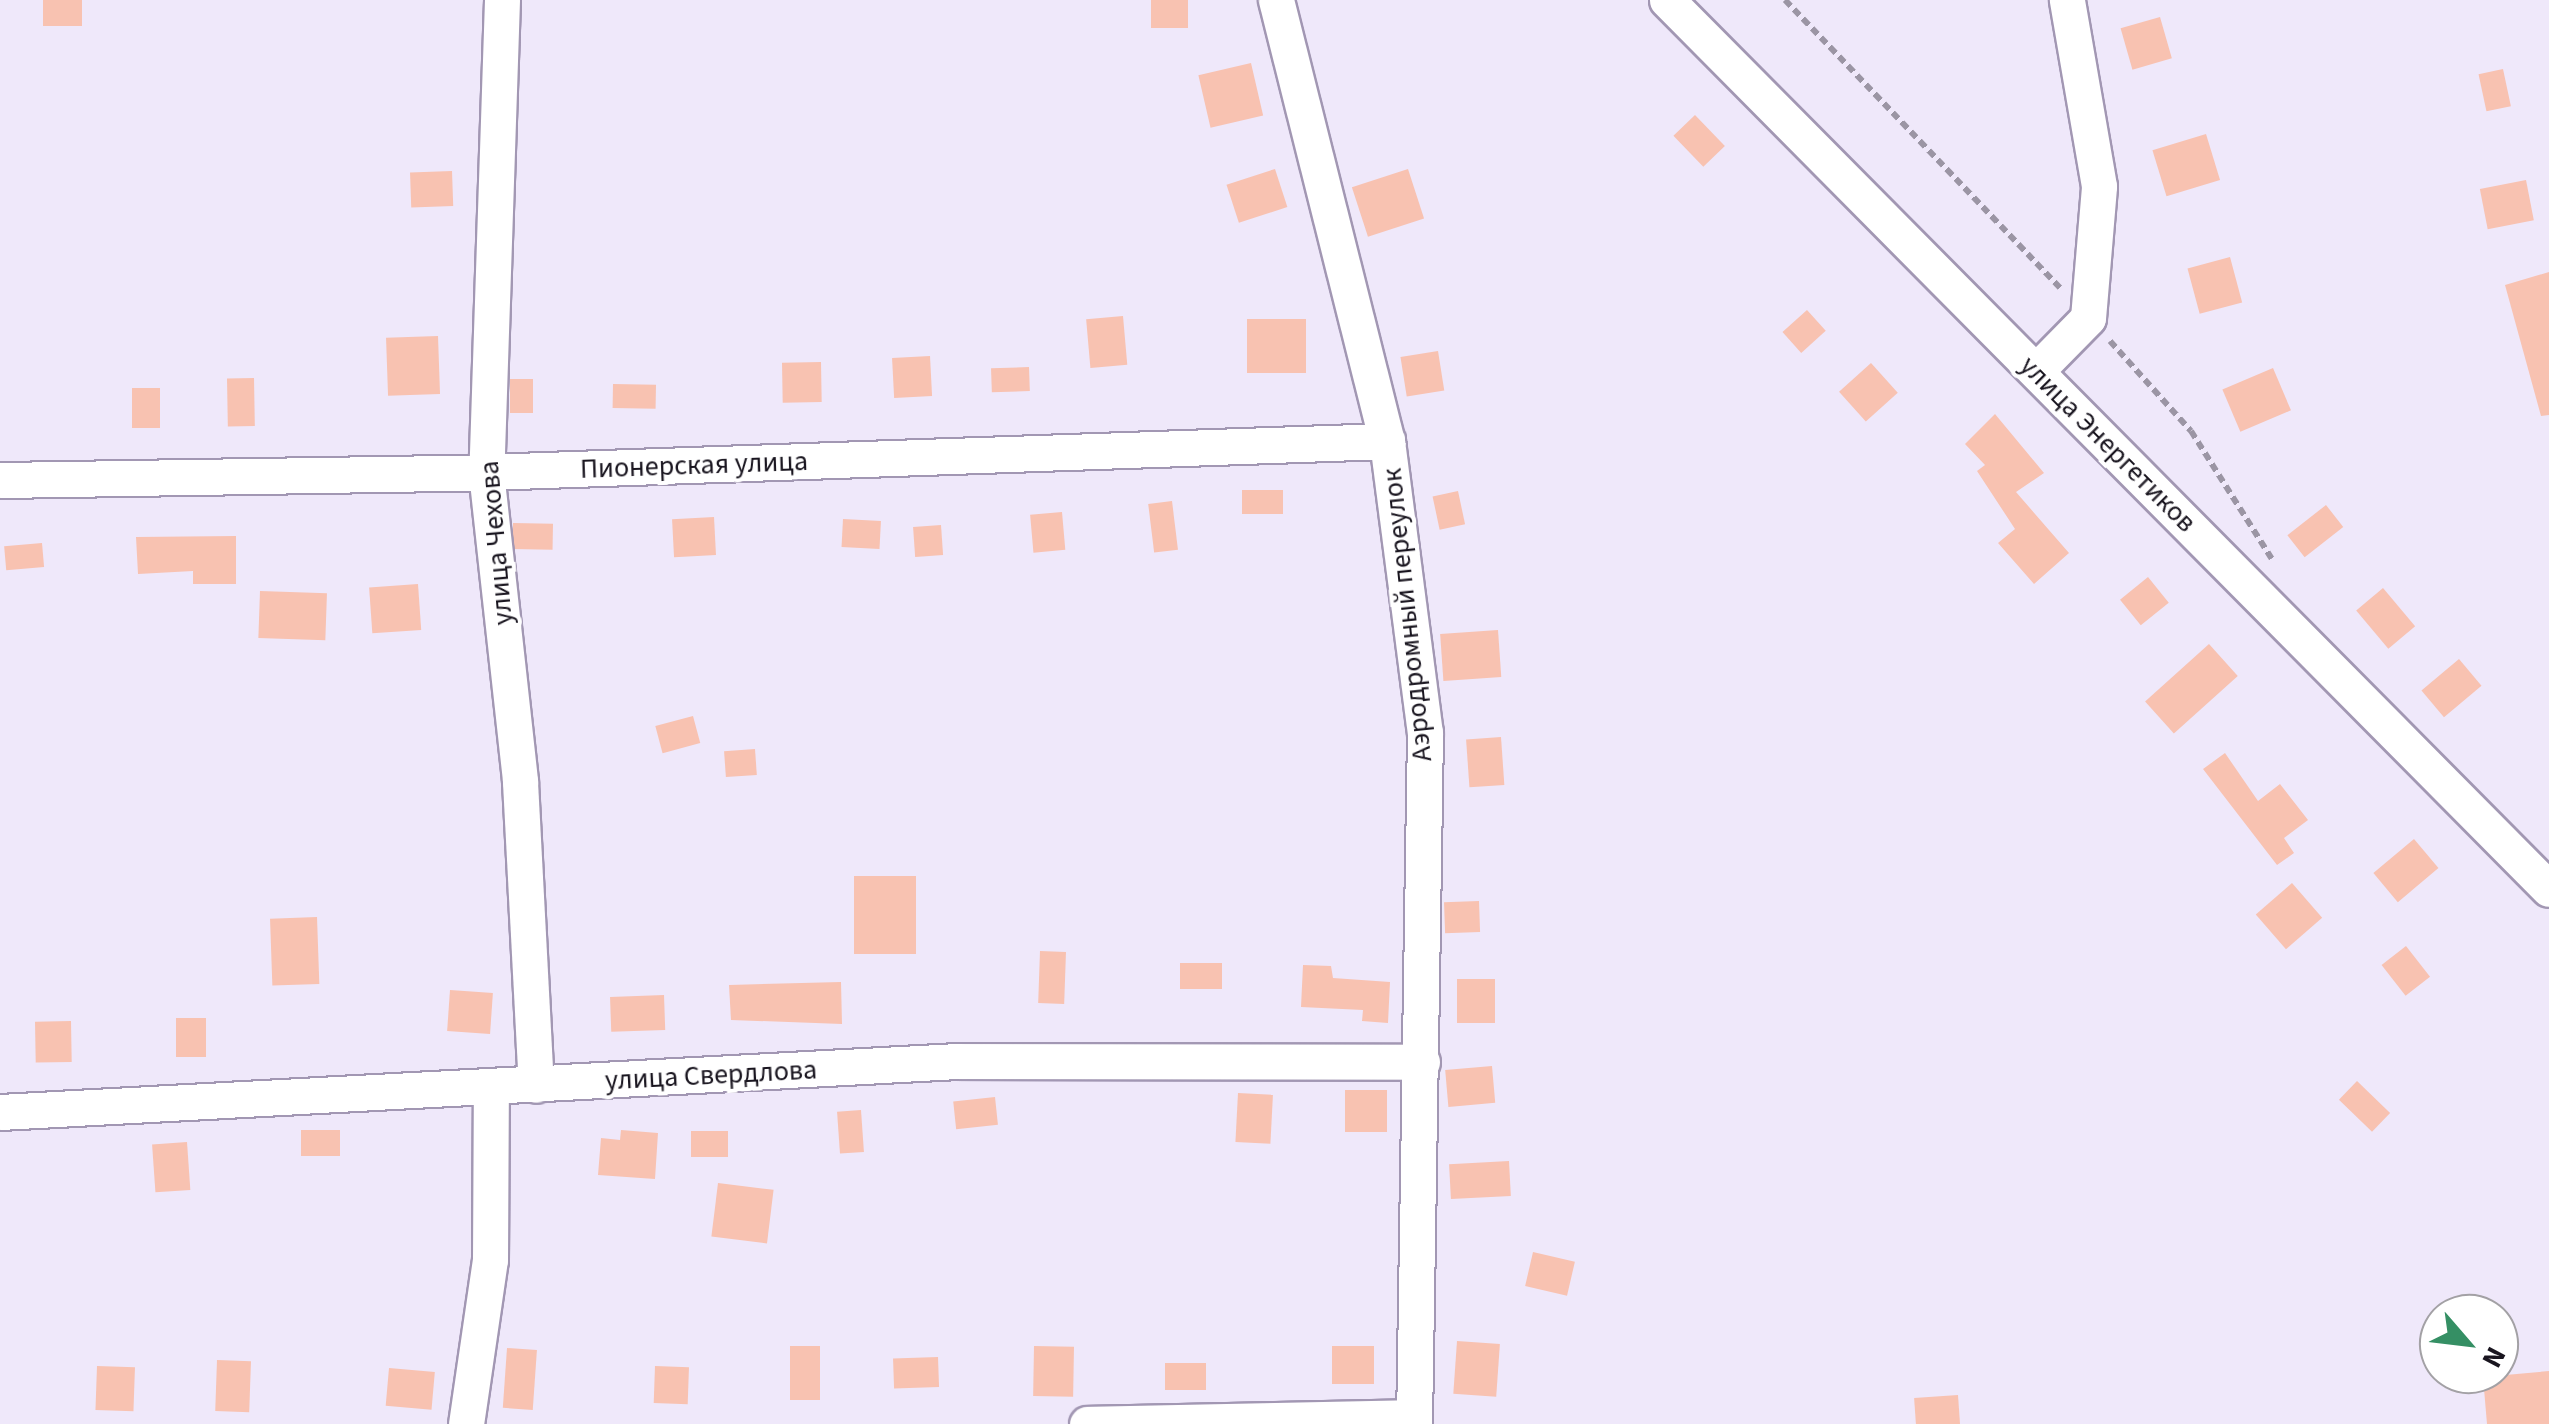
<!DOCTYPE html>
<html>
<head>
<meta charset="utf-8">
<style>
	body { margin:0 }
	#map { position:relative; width:2549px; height:1424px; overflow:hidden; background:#efe8fa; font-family:"Source Sans 3",sans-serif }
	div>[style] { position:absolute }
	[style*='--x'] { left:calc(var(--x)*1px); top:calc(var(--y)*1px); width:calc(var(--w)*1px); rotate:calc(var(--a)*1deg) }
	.building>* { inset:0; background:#f8c2b1; transform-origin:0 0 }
	.path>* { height:6px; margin-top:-3px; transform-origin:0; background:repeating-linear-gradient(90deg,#9b95a4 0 8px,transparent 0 13px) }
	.roads { filter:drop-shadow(2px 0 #a297b3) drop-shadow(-2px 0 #a297b3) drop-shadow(0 2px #a297b3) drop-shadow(0 -2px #a297b3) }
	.minor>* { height:35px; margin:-17.5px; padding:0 17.5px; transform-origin:17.5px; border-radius:17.5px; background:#fff }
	span { translate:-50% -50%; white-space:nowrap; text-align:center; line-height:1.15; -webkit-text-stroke:8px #fff; paint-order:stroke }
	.street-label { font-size:28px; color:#19151f }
	.north { position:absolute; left:2419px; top:1294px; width:100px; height:100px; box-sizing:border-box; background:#fff; border:2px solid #a3a1a5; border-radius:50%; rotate:118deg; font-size:28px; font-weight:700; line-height:40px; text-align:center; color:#19151f }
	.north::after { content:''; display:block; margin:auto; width:35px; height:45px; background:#358f64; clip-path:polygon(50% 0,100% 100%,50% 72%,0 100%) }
</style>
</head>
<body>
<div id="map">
	<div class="building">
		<i style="left:43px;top:0;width:39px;height:26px"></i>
		<i style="left:1151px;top:0;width:37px;height:28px"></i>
		<i style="left:2160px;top:17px;width:43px;height:41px;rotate:74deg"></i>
		<i style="left:1251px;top:63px;width:54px;height:54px;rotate:77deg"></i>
		<i style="left:2503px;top:69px;width:38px;height:25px;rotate:78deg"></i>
		<i style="left:1695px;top:115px;width:43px;height:30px;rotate:46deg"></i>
		<i style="left:2206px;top:134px;width:48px;height:56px;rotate:73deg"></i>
		<i style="left:1275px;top:169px;width:40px;height:51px;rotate:72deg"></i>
		<i style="left:1408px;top:169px;width:52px;height:59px;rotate:72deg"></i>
		<i style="left:452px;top:171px;width:35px;height:42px;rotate:88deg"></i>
		<i style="left:2526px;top:180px;width:41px;height:47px;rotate:79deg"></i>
		<i style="left:2230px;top:257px;width:47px;height:44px;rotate:75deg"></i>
		<i style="clip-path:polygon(2549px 272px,2549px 415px,2541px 416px,2505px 285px)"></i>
		<i style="left:1807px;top:310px;width:28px;height:33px;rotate:48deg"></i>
		<i style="left:1123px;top:316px;width:49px;height:37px;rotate:85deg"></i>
		<i style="left:1247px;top:319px;width:59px;height:54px"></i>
		<i style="left:438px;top:336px;width:58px;height:52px;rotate:88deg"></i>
		<i style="left:1438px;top:351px;width:40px;height:38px;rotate:81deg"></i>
		<i style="left:930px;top:356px;width:40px;height:38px;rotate:87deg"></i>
		<i style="left:821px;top:362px;width:40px;height:39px;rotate:89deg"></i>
		<i style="left:1871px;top:363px;width:40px;height:43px;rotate:48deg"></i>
		<i style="left:1029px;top:367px;width:24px;height:38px;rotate:88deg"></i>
		<i style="left:2273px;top:368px;width:46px;height:55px;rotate:67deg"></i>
		<i style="left:254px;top:378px;width:48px;height:27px;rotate:89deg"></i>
		<i style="left:510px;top:379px;width:23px;height:34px"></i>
		<i style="left:613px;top:384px;width:43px;height:24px;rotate:1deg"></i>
		<i style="left:132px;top:388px;width:28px;height:40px"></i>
		<i style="clip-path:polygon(1995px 414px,2044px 473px,2016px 492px,2069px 553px,2034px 584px,1998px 543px,2015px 529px,1977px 471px,1985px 465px,1965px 444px)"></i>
		<i style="left:1242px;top:490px;width:41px;height:24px"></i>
		<i style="left:1458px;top:491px;width:34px;height:26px;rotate:78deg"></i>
		<i style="left:1172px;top:501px;width:49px;height:24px;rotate:83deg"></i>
		<i style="left:2326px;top:505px;width:28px;height:49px;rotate:52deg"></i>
		<i style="left:1062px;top:512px;width:38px;height:32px;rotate:85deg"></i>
		<i style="left:714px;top:517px;width:38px;height:42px;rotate:87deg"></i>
		<i style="left:843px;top:519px;width:38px;height:28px;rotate:3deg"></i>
		<i style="left:513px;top:523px;width:40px;height:26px;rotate:1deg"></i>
		<i style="left:941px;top:525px;width:30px;height:28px;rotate:86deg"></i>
		<i style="clip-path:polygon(236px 536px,236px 584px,193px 584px,193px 571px,138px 574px,136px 537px)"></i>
		<i style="left:42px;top:543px;width:24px;height:38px;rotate:85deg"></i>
		<i style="left:2148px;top:577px;width:33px;height:36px;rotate:51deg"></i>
		<i style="left:418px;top:584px;width:46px;height:49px;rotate:86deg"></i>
		<i style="left:2383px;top:588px;width:50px;height:35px;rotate:50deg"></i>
		<i style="left:260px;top:591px;width:67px;height:47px;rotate:2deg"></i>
		<i style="left:1498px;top:630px;width:47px;height:58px;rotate:86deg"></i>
		<i style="left:2209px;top:644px;width:43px;height:86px;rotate:48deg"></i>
		<i style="left:2459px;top:659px;width:35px;height:49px;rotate:50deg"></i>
		<i style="left:693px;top:716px;width:28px;height:39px;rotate:75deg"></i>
		<i style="left:1501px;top:737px;width:48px;height:35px;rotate:86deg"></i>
		<i style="left:755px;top:749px;width:26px;height:31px;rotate:86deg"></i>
		<i style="clip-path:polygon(2225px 753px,2258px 801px,2280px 784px,2308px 820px,2284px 838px,2294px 853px,2277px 865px,2203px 769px)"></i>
		<i style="left:2414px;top:839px;width:38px;height:53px;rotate:50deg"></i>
		<i style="left:854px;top:876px;width:62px;height:78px"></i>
		<i style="left:2292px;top:883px;width:46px;height:48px;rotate:49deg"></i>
		<i style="left:1479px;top:901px;width:31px;height:35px;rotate:88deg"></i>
		<i style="left:317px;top:917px;width:67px;height:47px;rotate:88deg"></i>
		<i style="left:2406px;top:946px;width:39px;height:31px;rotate:52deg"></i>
		<i style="left:1040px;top:951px;width:26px;height:52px;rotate:2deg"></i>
		<i style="left:1180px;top:963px;width:42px;height:26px"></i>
		<i style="clip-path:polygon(1303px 965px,1331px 966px,1333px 978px,1390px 982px,1388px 1023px,1362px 1021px,1363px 1010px,1301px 1007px)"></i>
		<i style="left:1457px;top:979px;width:38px;height:44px"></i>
		<i style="clip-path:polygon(841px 982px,842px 1024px,731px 1020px,729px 985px)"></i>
		<i style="left:450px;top:990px;width:43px;height:41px;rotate:4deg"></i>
		<i style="left:664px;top:995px;width:35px;height:54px;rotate:88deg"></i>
		<i style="left:176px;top:1018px;width:30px;height:39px"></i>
		<i style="left:71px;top:1021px;width:41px;height:36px;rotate:89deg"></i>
		<i style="left:1492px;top:1066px;width:37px;height:47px;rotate:85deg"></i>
		<i style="left:2357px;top:1081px;width:46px;height:26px;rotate:44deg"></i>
		<i style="left:1387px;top:1090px;width:42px;height:42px;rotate:90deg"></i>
		<i style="left:1238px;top:1093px;width:35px;height:49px;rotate:3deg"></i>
		<i style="left:995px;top:1097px;width:28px;height:42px;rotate:84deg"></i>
		<i style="left:861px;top:1110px;width:42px;height:24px;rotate:86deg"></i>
		<i style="left:340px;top:1130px;width:26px;height:39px;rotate:90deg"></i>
		<i style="clip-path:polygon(621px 1130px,658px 1133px,655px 1179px,598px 1175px,601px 1138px,620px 1140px)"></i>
		<i style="left:691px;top:1131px;width:37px;height:26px"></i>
		<i style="left:187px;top:1142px;width:48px;height:35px;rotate:86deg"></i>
		<i style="left:1509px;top:1161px;width:35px;height:60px;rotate:87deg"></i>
		<i style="left:718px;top:1183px;width:56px;height:54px;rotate:7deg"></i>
		<i style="left:1533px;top:1252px;width:43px;height:35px;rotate:13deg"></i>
		<i style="left:1457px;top:1341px;width:43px;height:53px;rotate:4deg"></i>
		<i style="left:820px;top:1346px;width:54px;height:30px;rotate:90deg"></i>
		<i style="left:1034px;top:1346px;width:40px;height:50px;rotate:1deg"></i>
		<i style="left:1332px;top:1346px;width:42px;height:38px"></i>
		<i style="left:507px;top:1348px;width:30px;height:60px;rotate:4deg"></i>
		<i style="left:938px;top:1357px;width:30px;height:45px;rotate:88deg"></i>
		<i style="left:217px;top:1360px;width:34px;height:51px;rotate:2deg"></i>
		<i style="left:1165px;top:1363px;width:41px;height:27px"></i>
		<i style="left:97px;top:1366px;width:38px;height:44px;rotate:2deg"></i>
		<i style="left:655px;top:1366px;width:34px;height:37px;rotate:2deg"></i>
		<i style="left:389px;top:1368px;width:46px;height:38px;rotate:5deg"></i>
		<i style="clip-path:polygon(2549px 1371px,2549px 1424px,2487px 1424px,2483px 1377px)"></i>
		<i style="left:1958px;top:1395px;width:29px;height:44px;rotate:86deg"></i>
	</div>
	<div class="path">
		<i style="--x:1785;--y:0;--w:398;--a:46.3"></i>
		<i style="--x:2110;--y:341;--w:121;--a:48"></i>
		<i style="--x:2191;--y:431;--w:151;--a:57.7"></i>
	</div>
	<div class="roads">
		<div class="minor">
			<i style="--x:502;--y:0;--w:472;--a:91.9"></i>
			<i style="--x:486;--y:472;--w:312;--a:83.7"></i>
			<i style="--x:520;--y:782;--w:303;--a:87"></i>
			<i style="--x:1276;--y:0;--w:455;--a:75.9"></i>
			<i style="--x:1387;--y:441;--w:293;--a:82.6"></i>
			<i style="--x:1425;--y:732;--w:692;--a:90.91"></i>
			<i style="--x:1667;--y:0;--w:1252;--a:45.23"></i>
			<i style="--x:2036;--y:371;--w:74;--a:-45.5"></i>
			<i style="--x:2088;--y:318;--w:132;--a:-85.2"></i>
			<i style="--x:2099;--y:186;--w:189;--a:-99.8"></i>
			<i style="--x:0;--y:480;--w:486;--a:-0.9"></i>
			<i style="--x:486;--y:472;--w:902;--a:-1.97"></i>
			<i style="--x:0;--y:1112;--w:959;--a:-3.05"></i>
			<i style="--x:958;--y:1061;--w:464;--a:0.1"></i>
			<i style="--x:466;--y:1424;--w:166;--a:-81.7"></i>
			<i style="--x:490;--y:1260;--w:172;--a:-89.7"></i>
			<i style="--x:1087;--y:1424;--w:327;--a:-1.2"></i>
		</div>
	</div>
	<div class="street-label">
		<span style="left:2108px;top:444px;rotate:45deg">улица Энергетиков</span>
		<span style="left:694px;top:465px;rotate:-2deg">Пионерская улица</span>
		<span style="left:496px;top:543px;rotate:-95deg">улица Чехова</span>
		<span style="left:1407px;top:615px;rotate:-96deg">Аэродромный переулок</span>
		<span style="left:711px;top:1075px;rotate:-3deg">улица Свердлова</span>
	</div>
	<div class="north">N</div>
</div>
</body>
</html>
